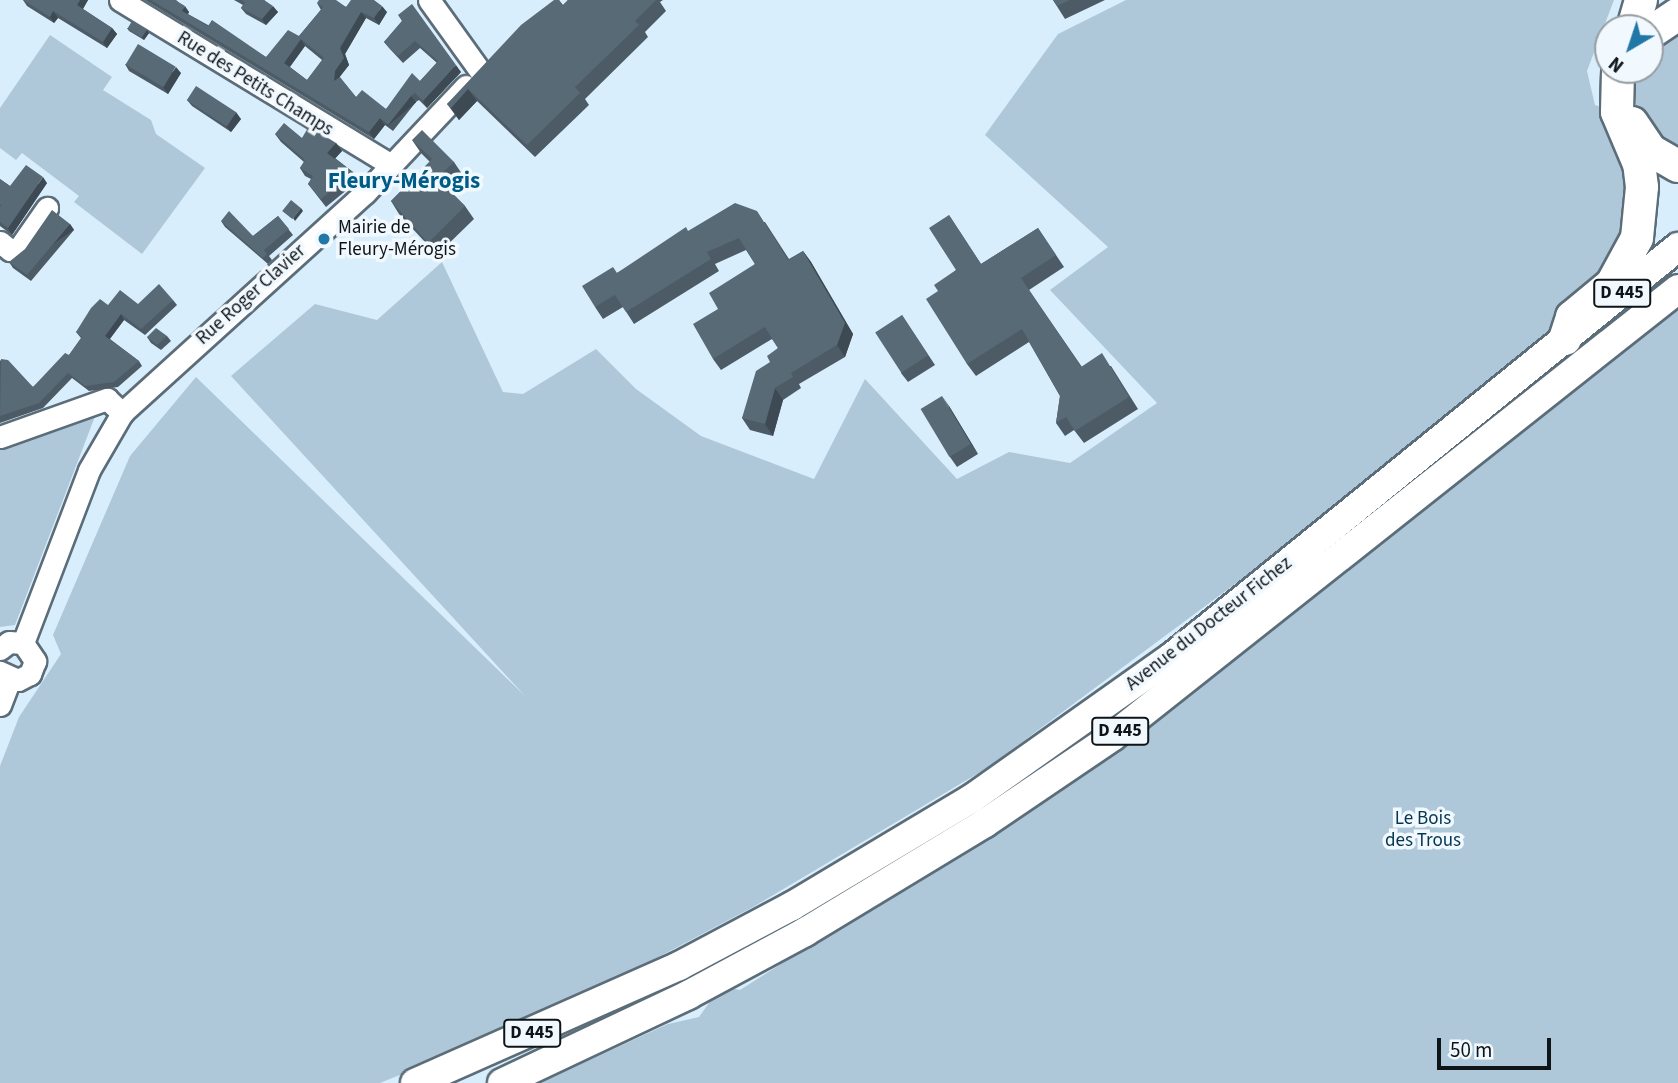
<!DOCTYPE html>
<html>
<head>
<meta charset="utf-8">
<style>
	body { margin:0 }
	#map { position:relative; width:1678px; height:1083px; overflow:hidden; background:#d9eefc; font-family:"Source Sans 3",sans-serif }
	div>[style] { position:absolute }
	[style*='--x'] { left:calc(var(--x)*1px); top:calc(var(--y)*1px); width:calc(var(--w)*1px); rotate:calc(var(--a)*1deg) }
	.green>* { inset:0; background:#afc8d9 }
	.roads { filter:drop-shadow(2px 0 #5b6d79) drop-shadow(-2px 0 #5b6d79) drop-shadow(0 2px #5b6d79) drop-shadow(0 -2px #5b6d79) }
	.minor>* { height:21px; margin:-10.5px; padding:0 10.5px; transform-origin:10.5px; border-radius:10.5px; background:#fff }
	.major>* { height:28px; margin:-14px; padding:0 14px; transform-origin:14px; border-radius:14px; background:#fff }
	.highway>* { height:32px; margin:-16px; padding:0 16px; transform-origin:16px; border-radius:16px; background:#fff }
	.wall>* { inset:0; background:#4c5b65 }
	.shaded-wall>* { inset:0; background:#3e4a53; transform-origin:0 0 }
	.building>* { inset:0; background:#586a76; transform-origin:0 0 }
	.dots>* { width:19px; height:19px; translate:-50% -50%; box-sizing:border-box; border:4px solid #f1f9ff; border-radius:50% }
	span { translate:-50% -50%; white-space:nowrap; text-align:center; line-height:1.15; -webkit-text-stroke:7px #f1f9ff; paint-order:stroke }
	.shield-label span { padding:2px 5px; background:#f1f9ff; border:2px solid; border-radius:5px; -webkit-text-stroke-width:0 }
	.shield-label { font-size:18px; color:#0e1519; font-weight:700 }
	.street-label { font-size:19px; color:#0e1519 }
	.poi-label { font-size:19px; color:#0e1519 }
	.left { translate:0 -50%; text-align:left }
	.park-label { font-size:19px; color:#04364f }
	.quarter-label { font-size:23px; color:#005c86; font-weight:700 }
	.north { position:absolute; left:1594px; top:14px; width:70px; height:70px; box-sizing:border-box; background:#f1f9ff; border:2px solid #969ea3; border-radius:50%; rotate:219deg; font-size:19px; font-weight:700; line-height:28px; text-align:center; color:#0e1519 }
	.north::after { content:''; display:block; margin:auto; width:24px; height:32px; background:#2178a7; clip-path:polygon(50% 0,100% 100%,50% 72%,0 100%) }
	.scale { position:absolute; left:1437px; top:1038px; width:114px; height:32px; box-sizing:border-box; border:4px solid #0e1519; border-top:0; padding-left:9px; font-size:21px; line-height:24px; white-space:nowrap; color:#0e1519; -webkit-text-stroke:5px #f1f9ff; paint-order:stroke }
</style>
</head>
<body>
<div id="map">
	<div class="green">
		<i style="clip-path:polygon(1126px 0,1614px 0,1587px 71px,1595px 105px,1617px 112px,1642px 211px,1565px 339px,987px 768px,753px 907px,555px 1012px,380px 1083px,0 1083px,0 766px,19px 717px,61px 654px,53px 635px,130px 456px,196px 377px,525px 696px,231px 376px,315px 304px,377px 320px,442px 262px,503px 392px,523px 394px,596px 349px,636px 389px,701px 436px,814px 479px,865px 379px,957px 479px,1009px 452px,1070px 463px,1157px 403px,1050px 290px,1108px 247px,985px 135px,1058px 34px)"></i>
		<i style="clip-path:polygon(1678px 27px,1678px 158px,1644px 125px,1636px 108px,1635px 90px,1638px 70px,1650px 70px,1650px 43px)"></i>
		<i style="clip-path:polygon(50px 35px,112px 77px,103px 90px,151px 120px,156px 134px,205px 168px,142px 254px,74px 202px,79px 196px,22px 153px,16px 160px,0 148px,0 108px)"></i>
		<i style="clip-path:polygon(1678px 308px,1678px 1083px,539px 1083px,668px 1024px,699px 1017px,714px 996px,731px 988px,740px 990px,989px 832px,1291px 614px)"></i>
		<i style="clip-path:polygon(99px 406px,15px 625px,0 627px,0 445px)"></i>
	</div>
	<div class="roads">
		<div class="minor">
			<i style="--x:120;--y:0;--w:317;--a:31.3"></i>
			<i style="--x:429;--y:0;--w:87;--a:54.3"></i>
			<i style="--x:0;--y:242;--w:13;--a:39"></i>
			<i style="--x:10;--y:250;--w:9;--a:-13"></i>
			<i style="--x:19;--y:248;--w:49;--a:-55"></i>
			<i style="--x:0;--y:437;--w:114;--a:-19.6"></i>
			<i style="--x:107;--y:399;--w:21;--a:43"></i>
			<i style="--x:23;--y:643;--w:185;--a:-69.1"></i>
			<i style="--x:89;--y:470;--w:66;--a:-59.9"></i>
			<i style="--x:122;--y:413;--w:328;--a:-42.2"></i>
			<i style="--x:365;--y:193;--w:147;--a:-46.7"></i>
			<i style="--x:0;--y:649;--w:11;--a:-38"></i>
			<i style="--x:9;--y:642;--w:14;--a:4"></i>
			<i style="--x:23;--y:643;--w:22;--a:56"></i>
			<i style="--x:35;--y:661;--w:14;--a:111"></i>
			<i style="--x:30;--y:674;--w:13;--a:153"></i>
			<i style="--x:18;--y:680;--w:20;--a:-156"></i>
			<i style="--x:0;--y:705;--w:28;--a:-69"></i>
		</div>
		<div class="major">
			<i style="--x:415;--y:1083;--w:289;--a:-23.9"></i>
			<i style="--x:679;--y:966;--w:128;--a:-28"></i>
			<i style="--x:792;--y:906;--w:209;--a:-30.9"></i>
			<i style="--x:971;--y:799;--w:247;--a:-35.3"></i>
			<i style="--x:1173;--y:656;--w:650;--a:-39"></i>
			<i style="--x:502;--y:1083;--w:206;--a:-25.3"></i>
			<i style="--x:688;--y:995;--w:133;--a:-28.3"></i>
			<i style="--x:805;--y:932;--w:210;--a:-31.2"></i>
			<i style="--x:985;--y:823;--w:153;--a:-34.1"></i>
			<i style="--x:1112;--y:737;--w:722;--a:-38.36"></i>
		</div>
		<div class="highway">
			<i style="--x:1633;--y:28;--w:29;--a:-74"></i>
			<i style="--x:1650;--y:33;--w:34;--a:-34"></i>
			<i style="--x:1632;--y:123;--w:32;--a:56"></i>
			<i style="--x:1650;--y:150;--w:32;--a:30"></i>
			<i style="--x:1565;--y:339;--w:23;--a:-72"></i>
			<i style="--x:1572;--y:317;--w:52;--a:-39.5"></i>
			<i style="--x:1612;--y:284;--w:52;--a:-61.5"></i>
			<i style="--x:1637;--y:238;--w:51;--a:-84.4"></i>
			<i style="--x:1642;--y:187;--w:23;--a:-97"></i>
			<i style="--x:1639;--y:164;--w:56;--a:-112.9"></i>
			<i style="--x:1617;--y:112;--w:42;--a:-88.6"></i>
		</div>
	</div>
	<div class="wall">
		<i style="clip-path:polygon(23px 0,88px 0,83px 9px,112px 28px,117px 34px,107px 48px,58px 18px,54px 23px,27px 6px)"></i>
		<i style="clip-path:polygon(evenodd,145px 0,176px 0,189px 12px,188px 14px,266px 57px,299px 36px,321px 10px,317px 3px,387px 12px,379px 25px,366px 18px,345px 54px,349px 65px,339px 77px,356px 97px,386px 109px,420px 81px,437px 63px,420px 48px,403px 63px,389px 48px,384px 42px,402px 21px,461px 72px,427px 108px,419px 100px,416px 102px,393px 131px,385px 125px,374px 139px,145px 0,305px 46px,322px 60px,307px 80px,290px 67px,305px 46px)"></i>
		<i style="clip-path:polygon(234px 0,264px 0,278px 12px,266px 25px,246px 14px,241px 8px,243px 5px)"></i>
		<i style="clip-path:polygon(559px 0,563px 5px,568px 0,663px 0,660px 2px,666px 11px,645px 32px,648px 37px,585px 99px,589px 105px,535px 157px,477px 101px,459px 120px,447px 104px)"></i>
		<i style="clip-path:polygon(1053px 0,1105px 0,1065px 19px)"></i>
		<i style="clip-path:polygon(127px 28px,147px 30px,149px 33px,144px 40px,129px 31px)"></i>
		<i style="clip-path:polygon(125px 64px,181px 73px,168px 94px,129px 71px)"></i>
		<i style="clip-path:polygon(187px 100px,241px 119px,231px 132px,192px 106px)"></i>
		<i style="clip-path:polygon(275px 134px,336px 143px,342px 151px,335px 158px,353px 172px,359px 180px,326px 207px,308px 184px,311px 179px,305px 176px,300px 168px,304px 162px,281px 142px)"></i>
		<i style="clip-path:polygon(412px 140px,454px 162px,462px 174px,448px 189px,465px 206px,474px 219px,437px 255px,399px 214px,391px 201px,430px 162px,421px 153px)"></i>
		<i style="clip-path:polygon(0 179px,10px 186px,47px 183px,12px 235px,0 226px)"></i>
		<i style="clip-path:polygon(949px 215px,981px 264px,1038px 228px,1064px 267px,1029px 290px,1082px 367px,1111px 366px,1138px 409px,1084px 443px,1074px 430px,1065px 436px,1056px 423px,1060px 396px,1029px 342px,976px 376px,967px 364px,938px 291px,956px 270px)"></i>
		<i style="clip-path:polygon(278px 216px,293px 235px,269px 256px,272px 260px,268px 264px,225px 227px,221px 221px,253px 236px)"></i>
		<i style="clip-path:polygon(765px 222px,789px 259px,803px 251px,811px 262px,853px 334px,845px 357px,799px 384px,801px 388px,783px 400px,773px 436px,750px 430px,742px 418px,778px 348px,772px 339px,721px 370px,713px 359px,718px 309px,755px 264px,746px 250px,715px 264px,719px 271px,634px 324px,623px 307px,603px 319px,595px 307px,617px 273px,688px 231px)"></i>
		<i style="clip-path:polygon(70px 224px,74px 230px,31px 281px,13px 268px,9px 262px)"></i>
		<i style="clip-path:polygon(173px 300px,177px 305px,145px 335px,124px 320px,110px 339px,139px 361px,142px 366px,118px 387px,89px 391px,72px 378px,43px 408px,0 423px,0 360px,33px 387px,69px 355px,81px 338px,76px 332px,108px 305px,138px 304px)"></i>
		<i style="clip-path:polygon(902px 315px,935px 365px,908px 382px,901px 373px)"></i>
		<i style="clip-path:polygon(167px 336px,171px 341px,161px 350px,151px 343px,147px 337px)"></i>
		<i style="clip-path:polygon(949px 406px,978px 454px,957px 467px,950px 457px)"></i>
	</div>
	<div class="shaded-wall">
		<i style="clip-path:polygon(80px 0,88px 0,81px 12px,77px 5px)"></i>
		<i style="clip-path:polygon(185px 6px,189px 12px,186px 17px,182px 11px)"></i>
		<i style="clip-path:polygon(273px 6px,278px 12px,266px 25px,262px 19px)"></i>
		<i style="clip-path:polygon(382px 6px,387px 12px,379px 25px,374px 18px)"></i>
		<i style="clip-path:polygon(53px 11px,58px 18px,54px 23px,50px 17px)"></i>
		<i style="clip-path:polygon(361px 12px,366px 18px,345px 54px,349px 65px,339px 78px,334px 81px,335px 71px,340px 48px)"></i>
		<i style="clip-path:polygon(112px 28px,117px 34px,107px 48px,103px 42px)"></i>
		<i style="clip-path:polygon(147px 30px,149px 33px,144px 40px,142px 37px)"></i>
		<i style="clip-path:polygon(301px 39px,305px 46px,288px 69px,284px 63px)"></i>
		<i style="clip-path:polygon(456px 65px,461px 72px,427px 108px,423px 101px)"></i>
		<i style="clip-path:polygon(176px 67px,181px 73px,168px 94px,163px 87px)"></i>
		<i style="clip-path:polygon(468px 89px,477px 101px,459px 120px,451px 108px)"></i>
		<i style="left:411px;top:96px;width:8px;height:37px;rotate:50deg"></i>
		<i style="clip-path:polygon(236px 112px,241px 119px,231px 132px,226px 126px)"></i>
		<i style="clip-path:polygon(380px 118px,385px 125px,374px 139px,369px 132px)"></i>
		<i style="clip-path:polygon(336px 143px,342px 151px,333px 161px,327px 153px)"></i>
		<i style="clip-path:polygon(43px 177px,47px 183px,12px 235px,8px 228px)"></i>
		<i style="clip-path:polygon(301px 208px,303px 211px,295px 221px,293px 218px)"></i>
		<i style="left:70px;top:224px;width:7px;height:67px;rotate:56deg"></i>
		<i style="clip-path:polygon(803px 251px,811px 262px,853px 334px,845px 357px,837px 345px)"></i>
		<i style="clip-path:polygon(121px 314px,124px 320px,108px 341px,105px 336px)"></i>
		<i style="clip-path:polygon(775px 388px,783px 400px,773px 436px,765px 424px)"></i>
		<i style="clip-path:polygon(942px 396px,949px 406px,978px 454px,971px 444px)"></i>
	</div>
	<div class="building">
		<i style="clip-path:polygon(23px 0,80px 0,77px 5px,112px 28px,103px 42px,53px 11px,50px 17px)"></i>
		<i style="clip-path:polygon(evenodd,151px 0,175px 0,185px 6px,182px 11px,208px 26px,212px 20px,266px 57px,288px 30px,299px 36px,323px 7px,317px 3px,319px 0,336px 0,346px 7px,351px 0,374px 0,382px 6px,374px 18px,361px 12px,340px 48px,344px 58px,335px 71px,334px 81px,340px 77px,356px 97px,362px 90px,386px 109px,412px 73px,420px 81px,438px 61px,415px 41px,398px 56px,384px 42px,402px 21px,398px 15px,412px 4px,456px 65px,423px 101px,415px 93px,411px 96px,388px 125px,380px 118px,369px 132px,151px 0,301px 39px,324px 58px,307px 80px,284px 63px,301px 39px)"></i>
		<i style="clip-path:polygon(241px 0,264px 0,273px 6px,262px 19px,241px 8px,245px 2px)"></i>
		<i style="clip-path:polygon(554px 0,559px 0,562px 6px,568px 0,656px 0,635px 21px,639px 25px,575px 87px,580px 93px,527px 145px,468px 89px,451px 108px,447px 104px,521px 25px)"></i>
		<i style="clip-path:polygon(1053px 0,1070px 0,1057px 6px)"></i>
		<i style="left:132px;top:21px;width:17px;height:9px;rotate:31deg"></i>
		<i style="left:138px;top:44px;width:44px;height:24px;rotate:31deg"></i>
		<i style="left:196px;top:86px;width:48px;height:17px;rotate:33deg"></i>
		<i style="clip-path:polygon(284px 123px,302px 138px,309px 126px,336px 143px,327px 153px,353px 172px,321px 199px,308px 184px,313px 176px,300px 168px,305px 160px,275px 134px)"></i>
		<i style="clip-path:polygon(422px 130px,454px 162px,437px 178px,465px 206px,428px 243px,391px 201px,432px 159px,412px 140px)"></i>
		<i style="clip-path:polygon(26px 165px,43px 177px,8px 228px,0 222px,0 207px,1px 205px,0 204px,0 179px,10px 186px)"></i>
		<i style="left:291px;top:200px;width:13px;height:14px;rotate:39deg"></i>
		<i style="clip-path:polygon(735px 203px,757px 211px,788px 260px,803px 251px,845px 323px,837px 345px,791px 373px,793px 377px,775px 388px,765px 424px,742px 418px,756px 371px,770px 362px,767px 356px,778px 348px,765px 327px,713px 359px,693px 324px,718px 309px,709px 293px,755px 264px,739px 238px,707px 252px,711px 259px,626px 312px,615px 295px,595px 307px,582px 286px,613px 267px,617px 273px,686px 227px,688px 231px)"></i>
		<i style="clip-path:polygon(52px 210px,70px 224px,27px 275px,9px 262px,25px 249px)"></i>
		<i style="clip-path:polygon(229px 211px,253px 236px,278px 216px,289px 229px,264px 250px,267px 254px,263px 258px,221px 221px)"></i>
		<i style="clip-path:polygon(949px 215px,981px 264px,1038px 228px,1056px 255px,1021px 278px,1081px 367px,1102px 353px,1129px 397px,1075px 431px,1066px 417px,1056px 423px,1060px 396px,1022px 329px,967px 364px,926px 299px,938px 291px,934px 285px,956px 270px,929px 228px)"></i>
		<i style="clip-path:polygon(159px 284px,173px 300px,141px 329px,121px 314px,105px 336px,139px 361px,114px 382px,85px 386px,68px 373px,39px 403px,0 416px,1px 359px,8px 360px,33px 387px,65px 353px,69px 355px,82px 337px,76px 332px,91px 308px,100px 299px,108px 305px,120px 290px,138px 304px)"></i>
		<i style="left:902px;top:315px;width:48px;height:32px;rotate:57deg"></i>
		<i style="clip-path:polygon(156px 328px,167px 336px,157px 345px,147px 337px)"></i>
		<i style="left:942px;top:396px;width:56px;height:25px;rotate:59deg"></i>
	</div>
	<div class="dots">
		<i style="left:324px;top:239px;background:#2178a7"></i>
	</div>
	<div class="shield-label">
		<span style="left:1622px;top:293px">D 445</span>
		<span style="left:1120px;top:731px">D 445</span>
		<span style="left:532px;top:1033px">D 445</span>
	</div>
	<div class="street-label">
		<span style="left:255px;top:84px;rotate:32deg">Rue des Petits Champs</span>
		<span style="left:251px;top:295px;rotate:-42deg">Rue Roger Clavier</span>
		<span style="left:1209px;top:624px;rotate:-38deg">Avenue du Docteur Fichez</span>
	</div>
	<div class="poi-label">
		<span class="left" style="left:338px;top:239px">Mairie de<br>Fleury-Mérogis</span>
	</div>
	<div class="park-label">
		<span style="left:1423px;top:830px">Le Bois<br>des Trous</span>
	</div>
	<div class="quarter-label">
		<span style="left:404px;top:181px">Fleury-Mérogis</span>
	</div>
	<div class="north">N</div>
	<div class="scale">50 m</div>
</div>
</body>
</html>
